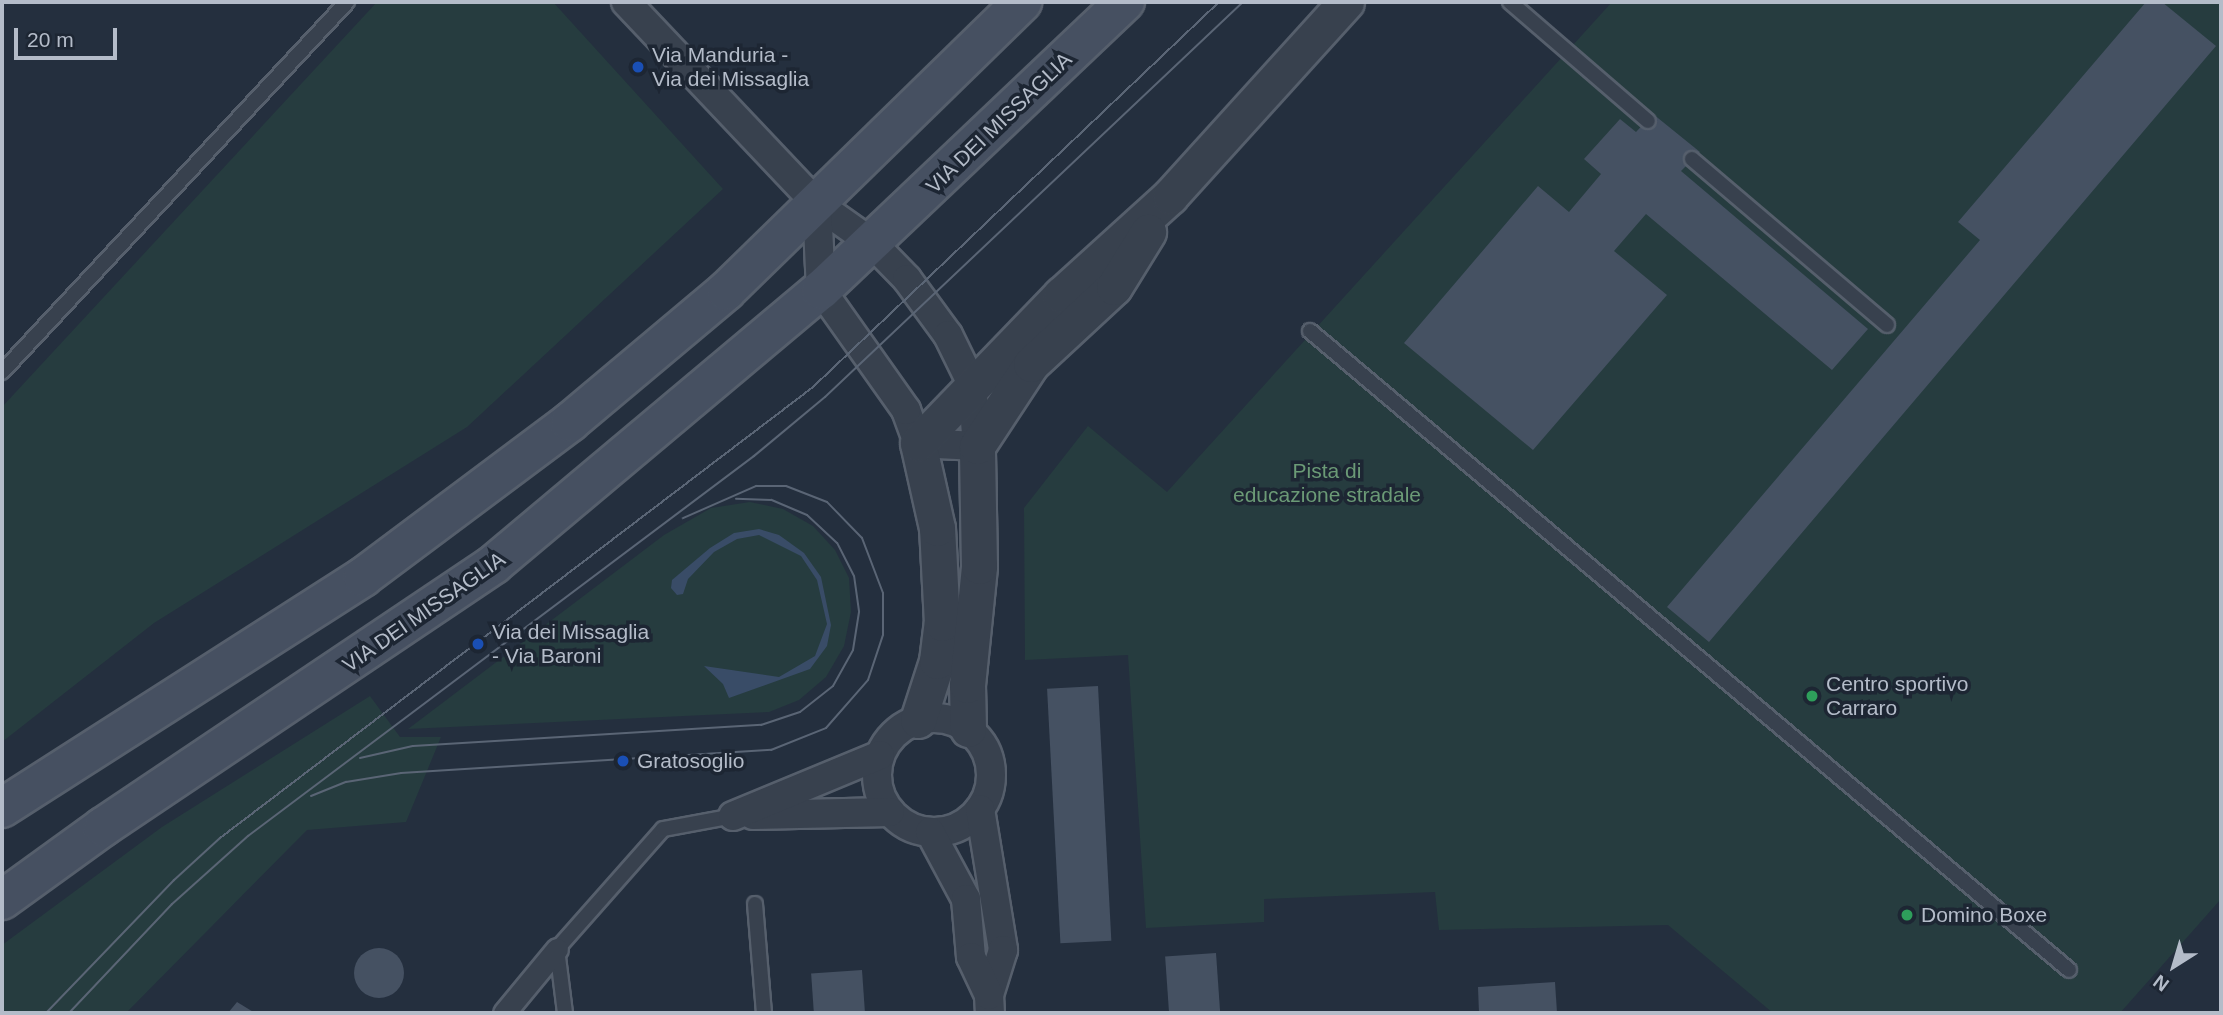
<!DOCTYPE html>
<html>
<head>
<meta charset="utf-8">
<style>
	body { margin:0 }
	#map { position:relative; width:2223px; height:1015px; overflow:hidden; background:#242f3e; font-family:Helvetica,sans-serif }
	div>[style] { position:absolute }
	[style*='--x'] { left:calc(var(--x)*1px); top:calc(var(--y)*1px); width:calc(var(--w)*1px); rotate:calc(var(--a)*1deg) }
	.green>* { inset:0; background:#263c3f }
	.water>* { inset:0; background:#394c67 }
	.building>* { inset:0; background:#455162; transform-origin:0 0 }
	.round { border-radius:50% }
	.roads { filter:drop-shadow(2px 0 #565f6c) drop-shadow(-2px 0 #565f6c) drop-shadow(0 2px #565f6c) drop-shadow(0 -2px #565f6c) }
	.service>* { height:14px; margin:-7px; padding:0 7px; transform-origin:7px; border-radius:7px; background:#38414e }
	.pedestrian>* { height:21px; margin:-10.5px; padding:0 10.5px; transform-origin:10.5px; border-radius:10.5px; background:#38414e }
	.minor>* { height:28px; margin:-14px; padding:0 14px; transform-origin:14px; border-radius:14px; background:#38414e }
	.minor>.ring { margin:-14px; padding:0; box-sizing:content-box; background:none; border:28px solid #38414e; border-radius:50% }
	.tertiary>* { height:35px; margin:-17.5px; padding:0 17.5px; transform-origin:17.5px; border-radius:17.5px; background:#38414e }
	.secondary>* { height:38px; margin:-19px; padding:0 19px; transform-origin:19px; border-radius:19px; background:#465061 }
	.tram>* { height:2px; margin:-1px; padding:0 1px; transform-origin:1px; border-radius:1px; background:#5a6575 }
	.dots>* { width:19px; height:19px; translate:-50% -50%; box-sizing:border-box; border:4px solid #1d2633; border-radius:50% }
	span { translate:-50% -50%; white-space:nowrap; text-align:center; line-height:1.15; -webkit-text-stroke:7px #1d2633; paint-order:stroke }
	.poi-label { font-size:21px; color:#b4bcc9 }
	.left { translate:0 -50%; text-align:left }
	.street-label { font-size:21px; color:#b4bcc9 }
	.park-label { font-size:21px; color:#6b9a76 }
	.frame { position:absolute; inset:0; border:4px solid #b4bcc9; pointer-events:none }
	.north { position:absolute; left:2139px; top:931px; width:70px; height:70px; -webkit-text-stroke:5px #1d2633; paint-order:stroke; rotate:217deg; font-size:19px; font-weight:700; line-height:28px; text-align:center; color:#b4bcc9 }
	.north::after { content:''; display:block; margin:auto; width:24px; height:32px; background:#b4bcc9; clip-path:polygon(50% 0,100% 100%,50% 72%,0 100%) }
	.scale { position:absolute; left:14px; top:28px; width:103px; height:32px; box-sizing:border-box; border:4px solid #b4bcc9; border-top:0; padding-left:9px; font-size:21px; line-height:24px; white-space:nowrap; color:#b4bcc9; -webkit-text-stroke:5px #1d2633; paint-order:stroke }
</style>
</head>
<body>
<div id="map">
	<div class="green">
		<i style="clip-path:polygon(377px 2px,553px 2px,723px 189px,467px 427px,154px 623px,2px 742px,2px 407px)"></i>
		<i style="clip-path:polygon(1612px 2px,2221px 2px,2221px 899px,2120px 1013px,1773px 1013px,1668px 925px,1439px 930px,1435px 892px,1264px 899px,1264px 922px,1146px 928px,1128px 655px,1025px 660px,1024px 508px,1088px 426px,1167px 492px)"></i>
		<i style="clip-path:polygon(750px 502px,783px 509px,813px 526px,835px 550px,849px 578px,851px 612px,844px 646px,826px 677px,799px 700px,769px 712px,408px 729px,664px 535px,711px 508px)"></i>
		<i style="clip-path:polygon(370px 696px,400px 737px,441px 737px,406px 822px,307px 830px,126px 1013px,2px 1013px,2px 945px,162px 827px)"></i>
	</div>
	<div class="water">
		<i style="clip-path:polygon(759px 529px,779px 535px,804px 553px,821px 577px,831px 625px,827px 646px,810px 669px,729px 698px,723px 684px,704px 666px,779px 677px,815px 656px,827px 624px,817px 580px,801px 556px,759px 535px,737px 539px,714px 552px,688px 579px,683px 594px,677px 595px,671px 588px,672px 580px,710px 548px,734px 533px)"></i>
	</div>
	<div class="building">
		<i style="clip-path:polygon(2146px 2px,2162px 2px,2216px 46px,1709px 642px,1667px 607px,1980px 240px,1958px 222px)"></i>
		<i style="clip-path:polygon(1653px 114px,1700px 152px,1681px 171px,1868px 329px,1832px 370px,1646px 214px,1614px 251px,1667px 295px,1533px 450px,1404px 343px,1538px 186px,1569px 212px,1601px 174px,1584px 159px,1620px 119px,1636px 132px)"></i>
		<i style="left:1098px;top:686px;width:255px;height:51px;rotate:87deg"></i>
		<i class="round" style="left:354px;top:948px;width:50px;height:50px"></i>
		<i style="left:1216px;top:953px;width:60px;height:51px;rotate:86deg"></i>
		<i style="left:862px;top:970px;width:43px;height:51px;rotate:86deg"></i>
		<i style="clip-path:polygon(1555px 982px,1557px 1013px,1479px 1013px,1478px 987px)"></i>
		<i style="clip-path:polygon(237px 1002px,255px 1013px,228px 1013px)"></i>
	</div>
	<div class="roads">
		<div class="service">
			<i style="--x:1510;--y:2;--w:182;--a:40.8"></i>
			<i style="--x:1692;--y:159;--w:256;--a:40.4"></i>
			<i style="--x:1310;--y:331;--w:992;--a:40.09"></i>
			<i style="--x:2;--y:372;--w:506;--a:-47"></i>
			<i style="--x:755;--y:904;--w:109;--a:85.3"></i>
			<i style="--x:565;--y:1013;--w:64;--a:-97.1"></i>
			<i style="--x:557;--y:949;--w:160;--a:-48.5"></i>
			<i style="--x:663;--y:829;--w:71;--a:-10.5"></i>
		</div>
		<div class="pedestrian">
			<i style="--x:504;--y:1013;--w:83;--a:-50.4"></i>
		</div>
		<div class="minor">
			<i style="--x:626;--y:2;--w:278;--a:46.6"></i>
			<i style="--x:817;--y:204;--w:67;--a:35.3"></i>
			<i style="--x:872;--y:243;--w:50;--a:45.8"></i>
			<i style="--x:907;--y:279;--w:69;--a:53.8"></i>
			<i style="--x:948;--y:335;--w:55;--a:63.9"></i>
			<i style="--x:972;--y:384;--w:62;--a:85.4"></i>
			<i style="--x:977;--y:446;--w:59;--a:-177.1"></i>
			<i style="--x:918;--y:443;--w:35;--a:-110"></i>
			<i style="--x:906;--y:410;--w:147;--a:-125.3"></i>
			<i style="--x:821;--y:290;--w:86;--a:-92.7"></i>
			<i class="ring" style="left:877px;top:718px;width:86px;height:86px"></i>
			<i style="--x:980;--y:809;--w:143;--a:80.7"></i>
			<i style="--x:1003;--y:950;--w:47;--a:107.3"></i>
			<i style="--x:989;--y:995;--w:18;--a:87"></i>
			<i style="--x:753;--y:815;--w:137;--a:-1.3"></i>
			<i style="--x:733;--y:816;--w:159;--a:-22.5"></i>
			<i style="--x:930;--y:832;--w:76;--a:61.8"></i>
			<i style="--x:966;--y:899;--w:58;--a:85.1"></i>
			<i style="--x:971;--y:957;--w:42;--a:64.7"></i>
		</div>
		<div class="tertiary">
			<i style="--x:918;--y:720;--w:62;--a:-72.1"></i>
			<i style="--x:937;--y:661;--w:38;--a:-83"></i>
			<i style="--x:942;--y:623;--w:95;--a:-93"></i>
			<i style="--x:937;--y:528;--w:87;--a:-102.6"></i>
			<i style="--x:918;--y:443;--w:206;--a:-46"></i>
			<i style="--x:1061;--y:295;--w:147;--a:-42.2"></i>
			<i style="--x:1170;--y:196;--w:262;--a:-47.8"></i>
			<i style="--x:968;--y:729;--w:44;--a:-91.3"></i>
			<i style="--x:967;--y:685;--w:120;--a:-84.2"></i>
			<i style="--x:979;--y:566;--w:120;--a:-91"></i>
			<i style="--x:977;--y:446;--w:98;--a:-56.6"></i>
			<i style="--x:1031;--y:364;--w:113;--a:-42.9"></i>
			<i style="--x:1114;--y:287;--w:65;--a:-58.3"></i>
		</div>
		<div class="secondary">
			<i style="--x:2;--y:808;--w:429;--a:-32.6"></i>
			<i style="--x:363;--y:577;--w:259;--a:-36.8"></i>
			<i style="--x:570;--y:422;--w:204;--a:-40"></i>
			<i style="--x:726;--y:291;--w:414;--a:-44.3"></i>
			<i style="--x:2;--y:900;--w:125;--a:-35.9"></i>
			<i style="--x:103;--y:827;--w:471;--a:-33.9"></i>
			<i style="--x:494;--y:564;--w:427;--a:-40"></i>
			<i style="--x:821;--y:290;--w:419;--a:-43.5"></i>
		</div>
	</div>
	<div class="tram">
		<i style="--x:360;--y:758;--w:54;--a:-12.8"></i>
		<i style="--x:413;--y:746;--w:349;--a:-3.5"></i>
		<i style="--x:761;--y:725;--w:41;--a:-18.4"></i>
		<i style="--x:800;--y:712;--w:42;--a:-38.2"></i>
		<i style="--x:833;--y:686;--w:41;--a:-60.9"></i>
		<i style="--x:853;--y:650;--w:39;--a:-81"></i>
		<i style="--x:859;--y:611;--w:35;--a:-98"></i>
		<i style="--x:854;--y:576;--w:37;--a:-117"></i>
		<i style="--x:837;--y:543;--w:41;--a:-137"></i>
		<i style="--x:807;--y:515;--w:39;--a:-157"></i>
		<i style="--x:771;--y:500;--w:35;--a:-178"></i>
		<i style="--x:311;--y:796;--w:38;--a:-22"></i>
		<i style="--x:346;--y:782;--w:56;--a:-9.3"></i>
		<i style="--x:401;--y:773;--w:371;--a:-3.6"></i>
		<i style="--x:771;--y:750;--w:59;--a:-21.8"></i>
		<i style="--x:826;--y:728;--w:64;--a:-48.8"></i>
		<i style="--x:868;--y:680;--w:47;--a:-71.6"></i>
		<i style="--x:883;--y:635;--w:42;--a:-90"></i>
		<i style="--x:883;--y:593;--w:59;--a:-110.9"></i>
		<i style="--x:862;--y:538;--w:50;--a:-134.2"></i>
		<i style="--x:827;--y:502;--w:44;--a:-158.7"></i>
		<i style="--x:786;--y:486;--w:30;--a:180"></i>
		<i style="--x:756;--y:486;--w:80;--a:156.3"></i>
		<i style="--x:46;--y:1013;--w:185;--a:-46.1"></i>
		<i style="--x:174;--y:880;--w:62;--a:-42.4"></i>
		<i style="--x:220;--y:838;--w:745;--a:-37.25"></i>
		<i style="--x:813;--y:387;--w:560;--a:-43.48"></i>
		<i style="--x:69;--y:1013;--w:150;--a:-46.6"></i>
		<i style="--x:172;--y:904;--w:102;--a:-41.8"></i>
		<i style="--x:248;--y:836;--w:633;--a:-36.91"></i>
		<i style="--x:754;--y:456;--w:92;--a:-39.7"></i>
		<i style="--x:825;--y:397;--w:575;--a:-43.38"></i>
	</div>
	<div class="dots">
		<i style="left:638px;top:67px;background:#1a4fb4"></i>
		<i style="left:478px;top:644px;background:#1a4fb4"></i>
		<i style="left:1812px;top:696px;background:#2e9e5b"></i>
		<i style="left:623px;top:761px;background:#1a4fb4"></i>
		<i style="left:1907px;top:915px;background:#2e9e5b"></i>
	</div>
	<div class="poi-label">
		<span class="left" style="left:652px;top:67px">Via Manduria -<br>Via dei Missaglia</span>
		<span class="left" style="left:492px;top:644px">Via dei Missaglia<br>- Via Baroni</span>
		<span class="left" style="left:1826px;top:696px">Centro sportivo<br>Carraro</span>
		<span class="left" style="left:637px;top:761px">Gratosoglio</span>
		<span class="left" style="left:1921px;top:915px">Domino Boxe</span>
	</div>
	<div class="street-label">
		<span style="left:999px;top:123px;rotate:-44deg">VIA DEI MISSAGLIA</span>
		<span style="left:424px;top:612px;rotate:-35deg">VIA DEI MISSAGLIA</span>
	</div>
	<div class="park-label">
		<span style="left:1327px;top:483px">Pista di<br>educazione stradale</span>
	</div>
	<div class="frame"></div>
	<div class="north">N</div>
	<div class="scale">20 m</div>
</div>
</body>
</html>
